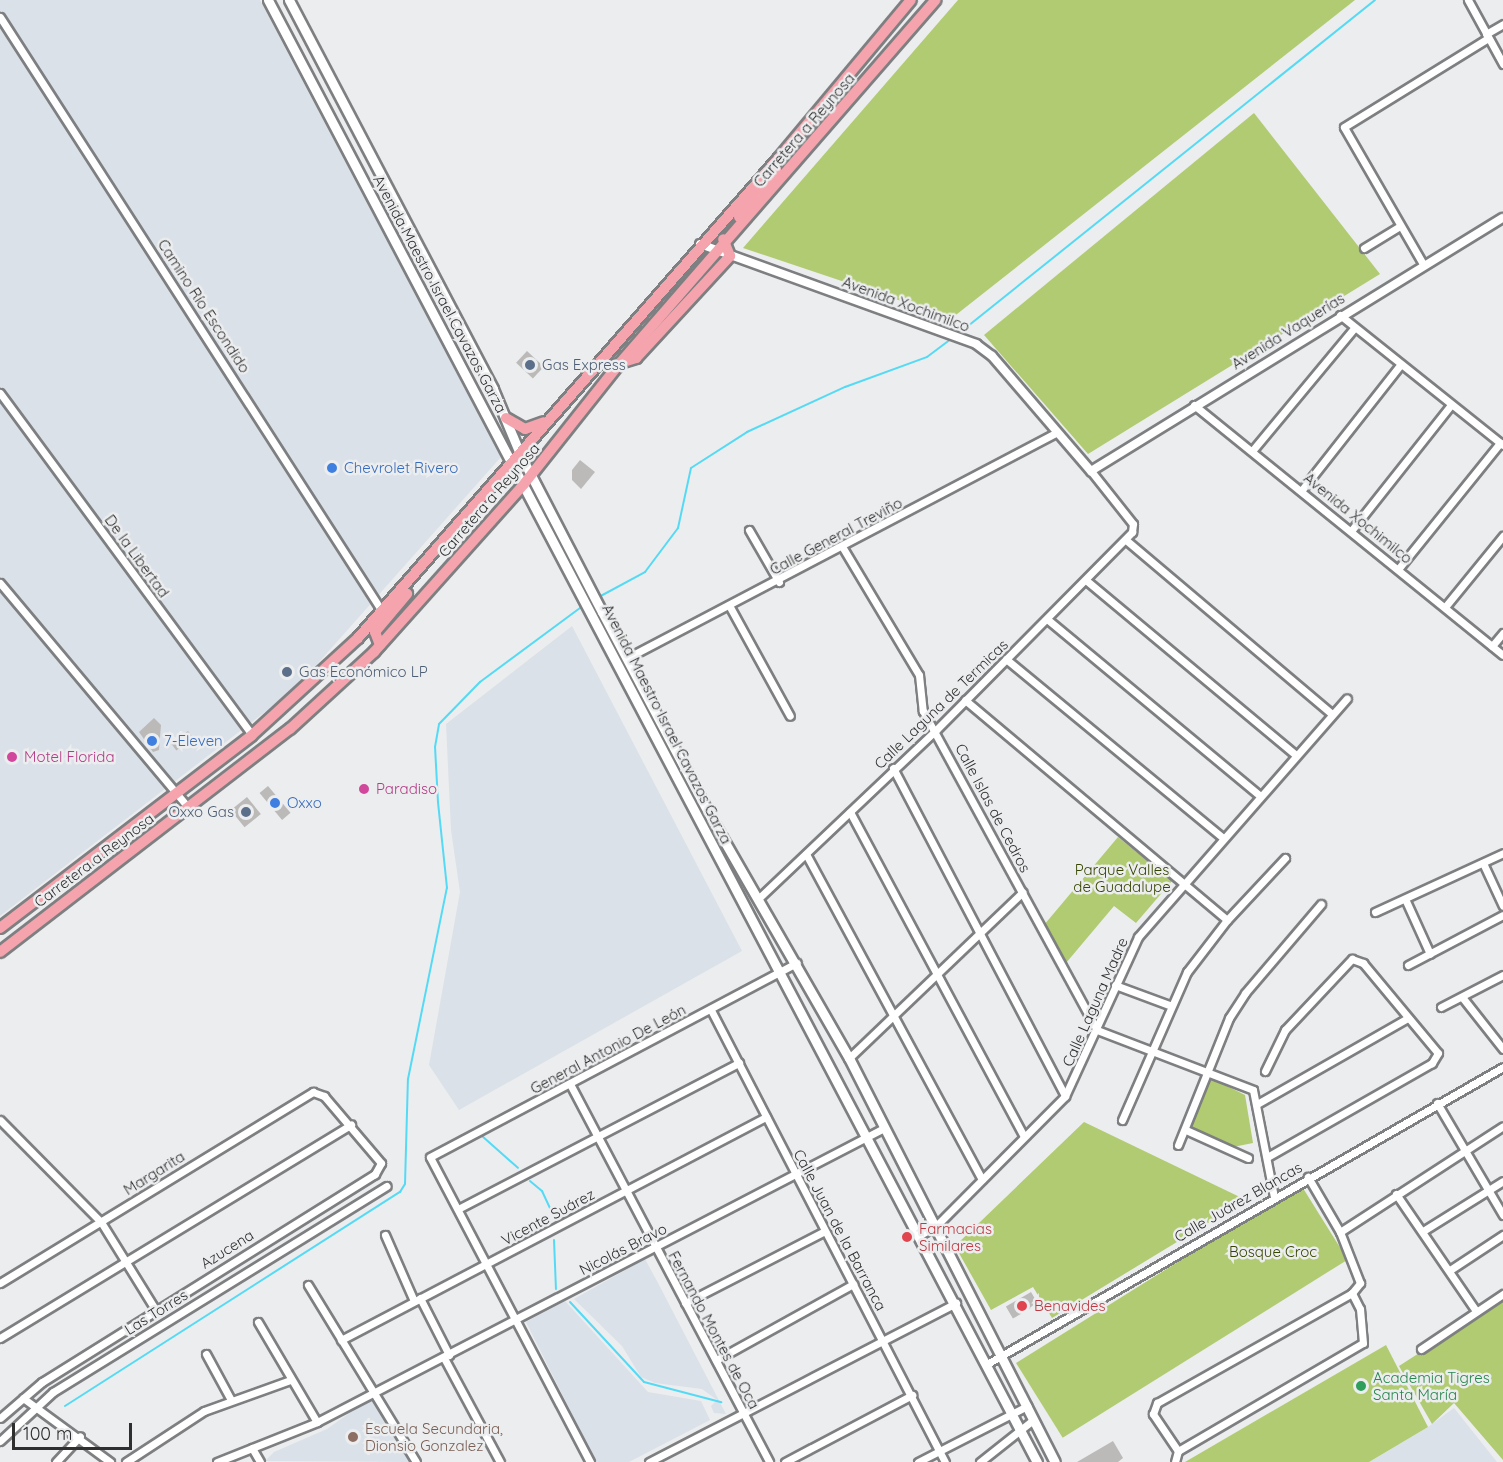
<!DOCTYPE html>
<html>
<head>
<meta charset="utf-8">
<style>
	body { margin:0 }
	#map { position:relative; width:1503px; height:1462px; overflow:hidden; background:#ecedee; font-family:Quicksand,sans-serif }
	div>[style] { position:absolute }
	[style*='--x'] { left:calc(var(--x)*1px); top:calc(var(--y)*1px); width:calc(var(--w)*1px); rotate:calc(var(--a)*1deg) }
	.built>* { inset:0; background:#dbe1e9 }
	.green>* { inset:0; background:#b0cb71; transform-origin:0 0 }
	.stream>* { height:2px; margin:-1px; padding:0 1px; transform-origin:1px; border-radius:1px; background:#55daf5 }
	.building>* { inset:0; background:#bbbab9; transform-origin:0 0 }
	.roads { filter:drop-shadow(2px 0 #7e7f81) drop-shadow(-2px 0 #7e7f81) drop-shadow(0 2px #7e7f81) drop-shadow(0 -2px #7e7f81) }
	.minor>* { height:7px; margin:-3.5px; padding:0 3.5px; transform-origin:3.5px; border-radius:3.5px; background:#fff }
	.tertiary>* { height:8px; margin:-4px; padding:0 4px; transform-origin:4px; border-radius:4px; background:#fff }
	.secondary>* { height:9px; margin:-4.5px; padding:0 4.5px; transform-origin:4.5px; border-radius:4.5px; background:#fff }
	.primary>* { height:10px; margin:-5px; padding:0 5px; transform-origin:5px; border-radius:5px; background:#f5a4ae }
	.dots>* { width:16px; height:16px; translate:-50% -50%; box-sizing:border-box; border:3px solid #ecedee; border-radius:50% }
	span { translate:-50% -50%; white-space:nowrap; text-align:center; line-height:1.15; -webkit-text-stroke:5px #ecedee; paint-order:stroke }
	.street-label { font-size:15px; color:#2f2f30 }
	.service-label { font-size:15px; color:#4e5e75 }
	.left { translate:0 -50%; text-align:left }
	.right { translate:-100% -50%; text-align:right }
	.shop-label { font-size:15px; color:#366cbe }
	.hotel-label { font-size:15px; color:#b23c85 }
	.park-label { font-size:15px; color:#364500 }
	.health-label { font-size:15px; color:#be3a42 }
	.leisure-label { font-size:15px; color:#27864d }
	.education-label { font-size:15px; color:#785e54 }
	.scale { position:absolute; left:12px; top:1423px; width:120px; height:27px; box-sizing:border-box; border:3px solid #2f2f30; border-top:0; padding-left:8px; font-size:18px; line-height:21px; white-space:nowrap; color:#2f2f30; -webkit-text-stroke:4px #ecedee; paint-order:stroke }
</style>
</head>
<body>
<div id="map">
	<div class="built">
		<i style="clip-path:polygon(0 0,260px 0,501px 457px,296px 688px,0 916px)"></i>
		<i style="clip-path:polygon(572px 626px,742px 951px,459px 1110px,429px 1065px,460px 892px,451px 830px,446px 724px)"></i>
		<i style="clip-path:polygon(645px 1259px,658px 1283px,726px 1414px,714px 1413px,711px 1406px,717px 1400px,702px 1389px,655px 1383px,641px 1377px,622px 1346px,574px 1299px)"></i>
		<i style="clip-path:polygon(565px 1301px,648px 1392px,701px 1401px,710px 1420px,629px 1462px,596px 1462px,526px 1322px)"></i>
		<i style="clip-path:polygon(371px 1398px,411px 1462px,265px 1461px,274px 1452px,327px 1429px)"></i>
		<i style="clip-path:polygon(1454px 1408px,1497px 1462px,1369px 1462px,1428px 1427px)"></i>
	</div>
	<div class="green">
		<i style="clip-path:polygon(958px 0,1355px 0,952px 318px,743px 248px)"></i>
		<i style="clip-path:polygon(1254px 113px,1380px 274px,1088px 454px,984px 335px)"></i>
		<i style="clip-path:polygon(1118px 837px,1172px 881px,1136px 923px,1114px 906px,1066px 963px,1044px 925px)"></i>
		<i style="clip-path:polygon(1211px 1078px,1245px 1095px,1253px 1143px,1233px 1147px,1190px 1127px)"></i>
		<i style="clip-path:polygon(1084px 1122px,1246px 1200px,1052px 1318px,1033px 1287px,991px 1310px,955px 1246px)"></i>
		<i style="left:1301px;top:1185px;width:88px;height:336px;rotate:58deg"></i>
		<i style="clip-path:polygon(1503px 1299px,1503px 1460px,1454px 1403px,1432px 1424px,1399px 1366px)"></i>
		<i style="clip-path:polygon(1386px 1345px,1428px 1427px,1369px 1462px,1185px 1462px)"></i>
	</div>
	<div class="stream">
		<i style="--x:958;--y:334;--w:534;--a:-38.69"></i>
		<i style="--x:597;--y:598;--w:55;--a:-28.4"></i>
		<i style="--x:645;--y:572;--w:55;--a:-53.1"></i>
		<i style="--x:678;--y:528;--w:61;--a:-77.8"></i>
		<i style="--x:691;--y:468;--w:67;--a:-32.7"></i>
		<i style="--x:747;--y:432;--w:108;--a:-24.7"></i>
		<i style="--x:845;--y:387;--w:87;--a:-20.1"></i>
		<i style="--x:927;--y:357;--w:30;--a:-37"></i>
		<i style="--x:482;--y:1136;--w:48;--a:41.6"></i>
		<i style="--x:530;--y:1181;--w:16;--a:40"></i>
		<i style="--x:542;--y:1191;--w:31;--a:65"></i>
		<i style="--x:554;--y:1240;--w:49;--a:87.7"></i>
		<i style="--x:570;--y:1302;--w:109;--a:47.2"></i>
		<i style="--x:644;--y:1382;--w:80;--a:14.6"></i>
		<i style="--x:65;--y:1406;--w:398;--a:-32.6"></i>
		<i style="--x:400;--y:1192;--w:9;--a:-58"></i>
		<i style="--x:405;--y:1184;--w:105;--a:-88.4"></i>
		<i style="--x:408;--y:1079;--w:195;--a:-78.5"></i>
		<i style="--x:447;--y:888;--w:86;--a:-96"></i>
		<i style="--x:438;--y:802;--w:55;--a:-93.1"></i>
		<i style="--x:435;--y:747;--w:23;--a:-80"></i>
		<i style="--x:439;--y:724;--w:59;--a:-45.7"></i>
		<i style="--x:480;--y:682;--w:129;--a:-36.5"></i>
	</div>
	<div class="building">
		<i style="left:527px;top:351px;width:23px;height:16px;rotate:43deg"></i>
		<i style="clip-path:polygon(580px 460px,595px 472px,581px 489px,572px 480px,572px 470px)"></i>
		<i style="clip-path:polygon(154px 718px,161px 725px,159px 750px,153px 752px,139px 732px)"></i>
		<i style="left:188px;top:731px;width:9px;height:21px;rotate:54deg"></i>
		<i style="left:268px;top:786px;width:35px;height:11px;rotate:50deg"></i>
		<i style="left:247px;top:797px;width:22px;height:21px;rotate:51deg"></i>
		<i style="left:1031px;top:1292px;width:14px;height:29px;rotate:60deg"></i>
		<i style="clip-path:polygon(1113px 1441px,1123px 1458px,1118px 1462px,1077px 1462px)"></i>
	</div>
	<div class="roads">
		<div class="minor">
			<i style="--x:1468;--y:0;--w:73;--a:61.3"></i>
			<i style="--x:0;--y:17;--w:706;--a:57.26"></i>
			<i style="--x:1486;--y:34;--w:20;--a:-30"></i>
			<i style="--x:1364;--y:248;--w:42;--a:-31.4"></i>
			<i style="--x:1423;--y:264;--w:158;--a:-120"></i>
			<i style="--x:1344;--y:127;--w:169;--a:-31.7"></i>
			<i style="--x:1340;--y:315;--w:208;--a:38.6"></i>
			<i style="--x:0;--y:393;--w:425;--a:53.6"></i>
			<i style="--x:1194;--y:405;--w:397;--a:39"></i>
			<i style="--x:1252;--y:451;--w:160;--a:-50.3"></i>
			<i style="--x:1301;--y:491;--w:160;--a:-51.8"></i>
			<i style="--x:749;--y:530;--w:60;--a:60"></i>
			<i style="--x:1351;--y:531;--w:159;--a:-51.6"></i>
			<i style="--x:1126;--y:540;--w:268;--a:40.2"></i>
			<i style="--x:843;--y:548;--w:148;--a:59.1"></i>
			<i style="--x:919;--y:675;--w:36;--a:84"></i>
			<i style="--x:923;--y:711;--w:363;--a:61.4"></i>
			<i style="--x:1097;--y:1030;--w:167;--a:21"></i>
			<i style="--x:1253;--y:1090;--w:109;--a:78.9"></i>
			<i style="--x:1399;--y:568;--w:161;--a:-51.1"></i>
			<i style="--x:1087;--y:581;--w:271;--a:39.8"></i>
			<i style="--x:0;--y:583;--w:292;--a:50"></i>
			<i style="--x:730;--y:607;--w:124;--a:61.2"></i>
			<i style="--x:1445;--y:607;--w:92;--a:-50.8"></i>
			<i style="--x:1047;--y:619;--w:276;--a:39.7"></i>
			<i style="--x:1492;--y:646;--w:17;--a:-50"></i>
			<i style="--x:627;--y:658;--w:484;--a:-27.7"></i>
			<i style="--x:1006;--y:659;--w:280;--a:39.5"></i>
			<i style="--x:965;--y:700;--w:342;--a:40"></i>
			<i style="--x:893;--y:768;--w:370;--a:62.3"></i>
			<i style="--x:850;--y:812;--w:368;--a:61.8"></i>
			<i style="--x:806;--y:854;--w:370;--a:61.6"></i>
			<i style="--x:1483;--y:863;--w:47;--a:65.1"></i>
			<i style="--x:760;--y:897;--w:243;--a:-43.5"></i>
			<i style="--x:936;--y:730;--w:279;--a:-45.3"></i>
			<i style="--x:1132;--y:532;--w:8;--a:-83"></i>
			<i style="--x:1133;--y:524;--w:68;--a:-128.4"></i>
			<i style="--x:1406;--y:901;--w:58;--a:65.6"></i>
			<i style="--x:1375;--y:912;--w:141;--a:-24.7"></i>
			<i style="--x:1408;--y:965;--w:107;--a:-27.8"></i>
			<i style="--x:1115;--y:985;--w:58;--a:20.3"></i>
			<i style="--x:1462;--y:997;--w:66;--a:51.7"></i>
			<i style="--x:1441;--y:1007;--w:70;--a:-27.3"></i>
			<i style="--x:711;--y:1010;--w:509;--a:62.63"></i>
			<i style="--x:849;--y:1058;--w:240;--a:-43.7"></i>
			<i style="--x:1265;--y:1071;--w:46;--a:-64"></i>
			<i style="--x:1285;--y:1030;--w:98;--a:-46.7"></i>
			<i style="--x:1352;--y:959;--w:12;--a:20"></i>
			<i style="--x:1363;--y:963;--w:117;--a:50.2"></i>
			<i style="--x:1438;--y:1053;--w:12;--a:121"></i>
			<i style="--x:1432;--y:1063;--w:190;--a:150.3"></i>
			<i style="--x:570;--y:1084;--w:427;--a:62.2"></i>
			<i style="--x:1437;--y:1103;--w:130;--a:59.5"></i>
			<i style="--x:1257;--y:1104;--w:174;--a:-29.7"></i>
			<i style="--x:0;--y:1120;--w:144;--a:45.3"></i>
			<i style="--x:101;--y:1222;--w:102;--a:58.2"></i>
			<i style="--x:1122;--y:1120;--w:162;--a:-66.3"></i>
			<i style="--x:1187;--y:972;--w:66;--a:-52.4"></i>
			<i style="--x:1227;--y:920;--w:85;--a:-46.9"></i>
			<i style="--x:1186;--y:1130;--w:68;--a:24.3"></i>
			<i style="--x:1178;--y:1145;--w:137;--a:-68.1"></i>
			<i style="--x:1229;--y:1018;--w:30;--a:-57"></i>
			<i style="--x:1245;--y:993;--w:117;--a:-49.5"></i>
			<i style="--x:1396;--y:1194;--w:142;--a:55.6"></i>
			<i style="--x:458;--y:1209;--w:317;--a:-27.5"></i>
			<i style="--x:1423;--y:1231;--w:94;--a:-32"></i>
			<i style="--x:1340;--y:1232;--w:194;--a:-33"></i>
			<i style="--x:385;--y:1235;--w:72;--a:66.3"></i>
			<i style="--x:920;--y:1235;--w:18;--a:-29"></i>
			<i style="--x:936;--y:1226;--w:183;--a:-45.2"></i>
			<i style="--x:1065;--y:1096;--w:175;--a:-65.3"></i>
			<i style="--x:1138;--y:937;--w:317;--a:-48.8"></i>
			<i style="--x:1450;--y:1270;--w:64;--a:-33.4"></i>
			<i style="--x:0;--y:1283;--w:367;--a:-31.4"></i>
			<i style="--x:313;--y:1092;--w:12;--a:20"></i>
			<i style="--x:324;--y:1096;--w:88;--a:49.6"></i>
			<i style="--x:381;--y:1163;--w:13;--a:119"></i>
			<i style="--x:375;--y:1174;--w:393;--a:148"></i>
			<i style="--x:42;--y:1382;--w:55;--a:139.4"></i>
			<i style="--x:308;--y:1285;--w:207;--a:58.6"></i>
			<i style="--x:420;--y:1298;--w:64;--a:63"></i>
			<i style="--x:685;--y:1303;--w:157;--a:-27.2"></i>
			<i style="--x:258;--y:1322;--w:116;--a:59.5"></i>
			<i style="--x:0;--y:1338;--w:411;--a:-31.3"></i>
			<i style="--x:341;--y:1340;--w:480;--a:-27.7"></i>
			<i style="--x:1421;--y:1349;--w:99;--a:-33.9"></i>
			<i style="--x:206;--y:1354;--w:52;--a:61.5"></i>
			<i style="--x:444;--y:1358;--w:118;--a:61.7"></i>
			<i style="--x:716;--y:1360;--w:157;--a:-29"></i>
			<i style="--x:987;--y:1364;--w:595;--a:-29.92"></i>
			<i style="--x:23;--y:1398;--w:108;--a:36.3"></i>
			<i style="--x:0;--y:1441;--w:72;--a:-42.8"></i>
			<i style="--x:53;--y:1392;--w:392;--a:-31.7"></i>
			<i style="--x:252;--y:1448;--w:16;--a:60"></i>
			<i style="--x:1178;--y:1451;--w:214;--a:-30.3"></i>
			<i style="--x:1363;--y:1343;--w:34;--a:-95"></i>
			<i style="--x:1360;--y:1309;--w:18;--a:-117"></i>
			<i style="--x:56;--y:1462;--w:35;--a:-47"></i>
			<i style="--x:126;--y:1462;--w:93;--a:-33.2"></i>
			<i style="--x:204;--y:1411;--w:91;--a:-19.8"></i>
			<i style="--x:217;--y:1462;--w:108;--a:-21.8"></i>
			<i style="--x:317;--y:1422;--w:639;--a:-27.41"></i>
			<i style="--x:590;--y:1462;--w:344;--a:-117.7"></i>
			<i style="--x:430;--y:1157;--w:415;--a:-27.9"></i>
			<i style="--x:649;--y:1462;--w:346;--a:-27.4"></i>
			<i style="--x:785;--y:1462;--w:144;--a:-27.8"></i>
			<i style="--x:918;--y:1462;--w:123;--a:-27.2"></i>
			<i style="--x:980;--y:1462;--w:68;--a:-38.4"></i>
			<i style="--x:1175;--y:1462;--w:11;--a:-75"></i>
			<i style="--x:1178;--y:1451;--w:45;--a:-124"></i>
			<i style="--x:1153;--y:1414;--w:12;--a:-70"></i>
			<i style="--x:1157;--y:1403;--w:224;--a:-29.4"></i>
			<i style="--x:1352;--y:1293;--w:13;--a:-51"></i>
			<i style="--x:1360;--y:1283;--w:55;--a:-111.4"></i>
			<i style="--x:1340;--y:1232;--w:64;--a:-120.2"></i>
		</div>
		<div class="tertiary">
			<i style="--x:700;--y:244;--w:294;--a:19.9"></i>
			<i style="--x:976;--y:344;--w:20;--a:37"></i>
			<i style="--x:992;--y:356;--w:152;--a:49.3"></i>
			<i style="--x:1091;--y:471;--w:483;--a:-31.6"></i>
		</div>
		<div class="secondary">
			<i style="--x:268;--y:0;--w:1652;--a:62.26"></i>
			<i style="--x:289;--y:0;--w:439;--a:62.3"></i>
			<i style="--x:493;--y:389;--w:70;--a:67.4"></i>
			<i style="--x:520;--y:454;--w:178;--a:62.6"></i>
			<i style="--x:602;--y:612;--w:241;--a:62.1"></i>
			<i style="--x:715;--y:825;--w:269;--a:60.1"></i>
			<i style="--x:849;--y:1058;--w:453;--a:63"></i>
		</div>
		<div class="primary">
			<i style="--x:739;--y:217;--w:60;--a:-51.8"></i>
			<i style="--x:620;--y:363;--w:17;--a:-17"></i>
			<i style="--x:636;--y:358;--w:139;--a:-47.3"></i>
			<i style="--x:730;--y:256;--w:18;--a:-112"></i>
			<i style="--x:506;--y:418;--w:22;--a:30"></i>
			<i style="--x:525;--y:429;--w:20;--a:-20"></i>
			<i style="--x:380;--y:645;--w:14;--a:-111"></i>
			<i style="--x:375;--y:632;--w:50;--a:-49.9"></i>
			<i style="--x:0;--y:928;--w:317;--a:-37.4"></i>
			<i style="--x:252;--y:735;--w:144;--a:-42.5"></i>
			<i style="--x:358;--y:638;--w:637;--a:-48.75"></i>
			<i style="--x:778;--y:159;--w:207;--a:-50.1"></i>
			<i style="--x:0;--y:952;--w:366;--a:-37.6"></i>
			<i style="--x:290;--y:729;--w:114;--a:-42.5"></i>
			<i style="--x:374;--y:652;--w:225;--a:-48.2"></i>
			<i style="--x:524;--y:484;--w:154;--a:-51.6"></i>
			<i style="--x:620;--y:363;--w:481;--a:-49"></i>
		</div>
	</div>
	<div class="dots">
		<i style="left:530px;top:365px;background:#5c6f8a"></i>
		<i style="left:332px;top:468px;background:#3f7fe0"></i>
		<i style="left:287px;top:672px;background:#5c6f8a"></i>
		<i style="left:152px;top:741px;background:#3f7fe0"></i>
		<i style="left:12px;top:757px;background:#d1479c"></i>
		<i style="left:364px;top:789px;background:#d1479c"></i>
		<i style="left:275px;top:803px;background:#3f7fe0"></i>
		<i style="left:246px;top:812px;background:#5c6f8a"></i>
		<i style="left:907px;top:1237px;background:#e0444e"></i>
		<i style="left:1022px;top:1306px;background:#e0444e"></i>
		<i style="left:1361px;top:1386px;background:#2e9e5b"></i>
		<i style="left:353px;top:1437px;background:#8d6e63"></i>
	</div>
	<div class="street-label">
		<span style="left:804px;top:130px;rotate:-49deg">Carretera a Reynosa</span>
		<span style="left:440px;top:294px;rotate:62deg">Avenida Maestro Israel Cavazos Garza</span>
		<span style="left:906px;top:304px;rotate:20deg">Avenida Xochimilco</span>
		<span style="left:204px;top:306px;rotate:57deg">Camino Río Escondido</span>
		<span style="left:1288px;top:331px;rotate:-32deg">Avenida Vaquerías</span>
		<span style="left:489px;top:500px;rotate:-49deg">Carretera a Reynosa</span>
		<span style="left:1358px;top:518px;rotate:39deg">Avenida Xochimilco</span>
		<span style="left:836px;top:536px;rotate:-28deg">Calle General Treviño</span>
		<span style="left:137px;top:556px;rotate:54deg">De la Libertad</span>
		<span style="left:941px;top:704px;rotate:-44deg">Calle Laguna de Termicas</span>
		<span style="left:667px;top:724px;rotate:63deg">Avenida Maestro Israel Cavazos Garza</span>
		<span style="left:993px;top:808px;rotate:62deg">Calle Islas de Cedros</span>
		<span style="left:94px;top:860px;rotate:-37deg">Carretera a Reynosa</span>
		<span style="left:1095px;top:1002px;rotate:-66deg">Calle Laguna Madre</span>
		<span style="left:608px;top:1049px;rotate:-28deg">General Antonio De León</span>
		<span style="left:154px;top:1173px;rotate:-32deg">Margarita</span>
		<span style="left:1238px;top:1202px;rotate:-30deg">Calle Juárez Blancas</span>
		<span style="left:548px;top:1217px;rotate:-28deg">Vicente Suárez</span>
		<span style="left:840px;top:1230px;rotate:62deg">Calle Juan de la Barranca</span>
		<span style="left:227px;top:1249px;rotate:-32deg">Azucena</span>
		<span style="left:623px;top:1249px;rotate:-27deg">Nicolás Bravo</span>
		<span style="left:156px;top:1312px;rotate:-32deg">Las Torres</span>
		<span style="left:714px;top:1330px;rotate:62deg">Fernando Montes de Oca</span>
	</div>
	<div class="service-label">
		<span class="left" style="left:542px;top:365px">Gas Express</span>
		<span class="left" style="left:299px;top:672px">Gas Económico LP</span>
		<span class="right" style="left:234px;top:812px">Oxxo Gas</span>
	</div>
	<div class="shop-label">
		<span class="left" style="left:344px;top:468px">Chevrolet Rivero</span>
		<span class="left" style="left:164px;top:741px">7-Eleven</span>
		<span class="left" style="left:287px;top:803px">Oxxo</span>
	</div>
	<div class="hotel-label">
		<span class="left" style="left:24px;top:757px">Motel Florida</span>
		<span class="left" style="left:376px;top:789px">Paradiso</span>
	</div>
	<div class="park-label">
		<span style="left:1122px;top:878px">Parque Valles<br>de Guadalupe</span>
		<span style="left:1273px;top:1252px">Bosque Croc</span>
	</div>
	<div class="health-label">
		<span class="left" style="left:919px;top:1237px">Farmacias<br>Similares</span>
		<span class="left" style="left:1034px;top:1306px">Benavides</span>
	</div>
	<div class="leisure-label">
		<span class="left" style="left:1373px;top:1386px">Academia Tigres<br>Santa María</span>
	</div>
	<div class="education-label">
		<span class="left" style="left:365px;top:1437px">Escuela Secundaria,<br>Dionsio Gonzalez</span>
	</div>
	<div class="scale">100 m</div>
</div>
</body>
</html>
